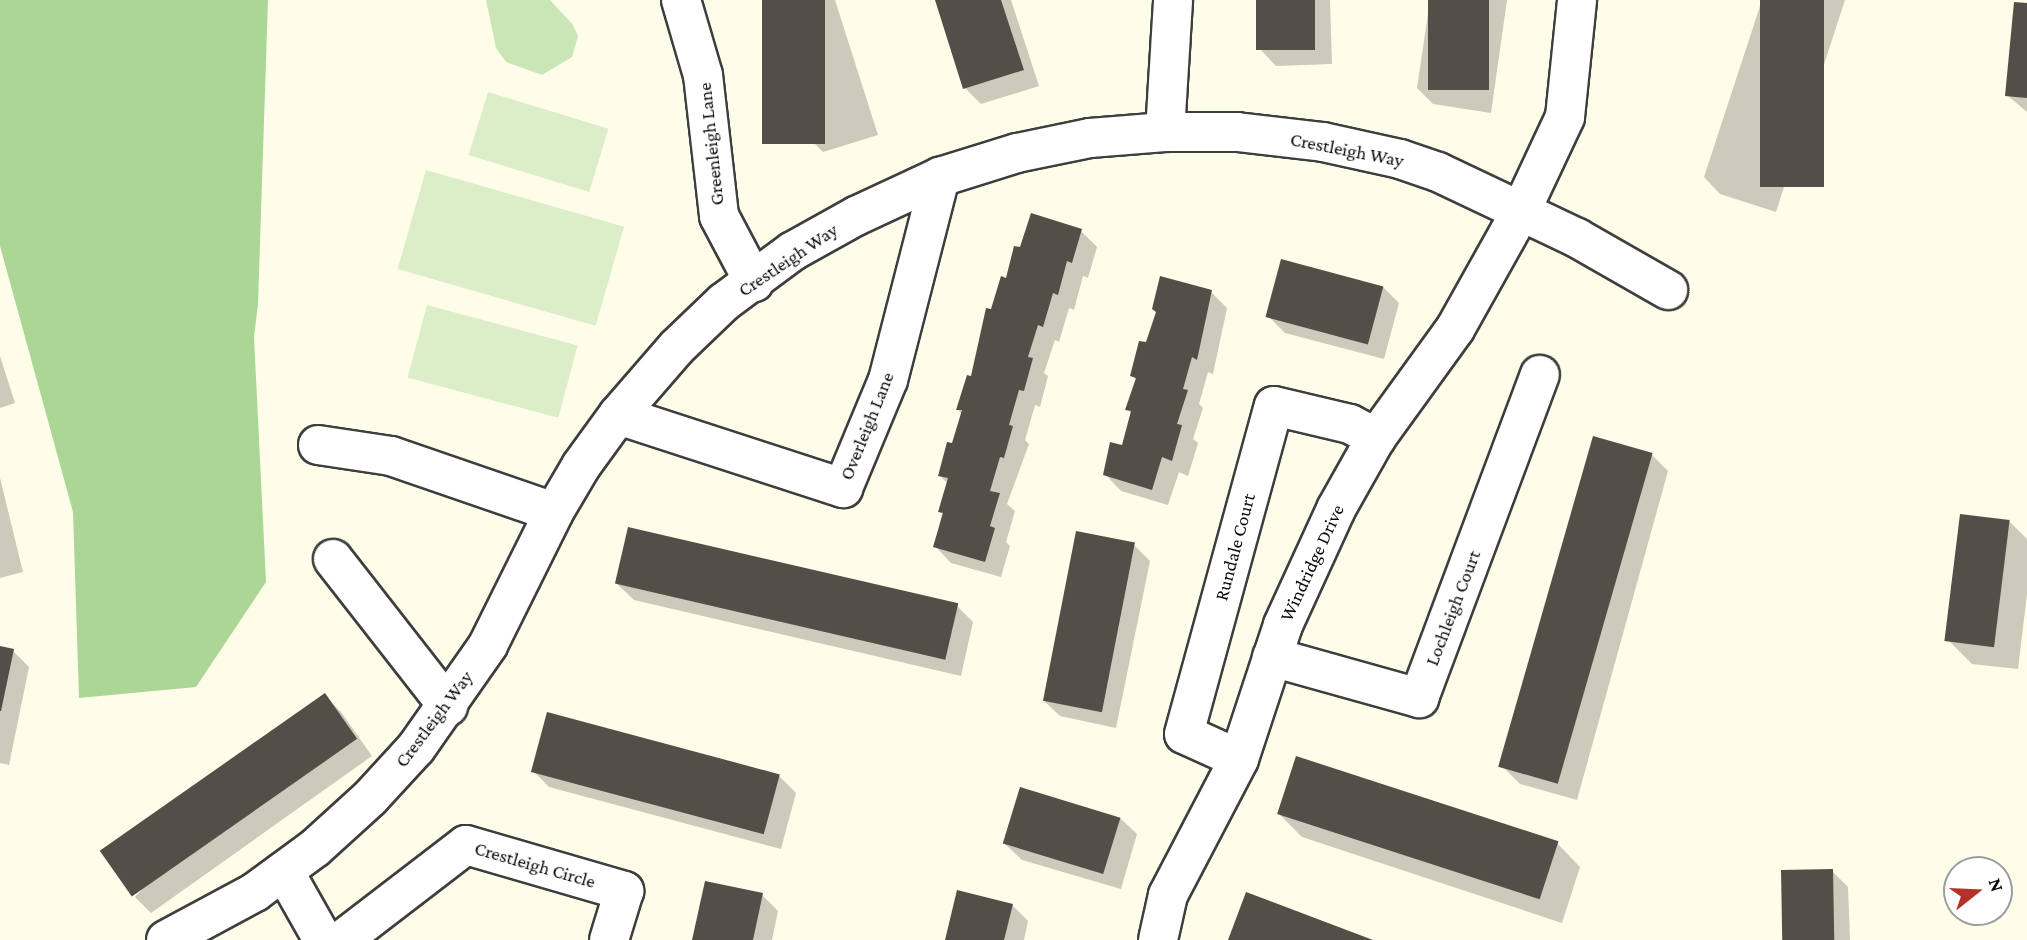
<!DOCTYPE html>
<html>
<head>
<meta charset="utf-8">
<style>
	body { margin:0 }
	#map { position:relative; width:2027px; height:940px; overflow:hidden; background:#fefdea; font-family:"Crimson Pro",serif }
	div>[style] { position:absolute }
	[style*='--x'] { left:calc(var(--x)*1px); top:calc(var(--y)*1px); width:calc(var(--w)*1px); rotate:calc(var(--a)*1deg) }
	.green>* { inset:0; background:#cae6b6 }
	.forest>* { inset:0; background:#acd696 }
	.pitch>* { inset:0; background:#dceec7; transform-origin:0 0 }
	.shadow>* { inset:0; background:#0003 }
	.building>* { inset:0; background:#534e48; transform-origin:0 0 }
	.roads { filter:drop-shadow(2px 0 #3e3e3e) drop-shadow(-2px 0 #3e3e3e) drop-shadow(0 2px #3e3e3e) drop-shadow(0 -2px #3e3e3e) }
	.minor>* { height:38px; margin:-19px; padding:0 19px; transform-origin:19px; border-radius:19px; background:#fff }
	span { translate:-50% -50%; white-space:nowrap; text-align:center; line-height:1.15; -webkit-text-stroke:7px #fff; paint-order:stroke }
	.street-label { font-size:19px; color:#0b0b0b }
	.north { position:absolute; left:1943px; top:856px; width:70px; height:70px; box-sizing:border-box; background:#fff; border:2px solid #9d9d9d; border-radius:50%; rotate:72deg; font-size:19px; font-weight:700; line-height:28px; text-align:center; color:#0b0b0b }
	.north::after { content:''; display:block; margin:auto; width:24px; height:32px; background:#b5322a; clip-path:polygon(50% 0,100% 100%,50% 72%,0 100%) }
</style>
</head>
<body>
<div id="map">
	<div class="green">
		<i style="clip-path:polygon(486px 0,550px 0,573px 25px,578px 36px,572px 57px,542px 75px,506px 62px,496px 48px)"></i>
	</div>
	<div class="forest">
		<i style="clip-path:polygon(0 0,268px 0,258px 304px,254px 337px,266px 582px,196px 687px,79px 698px,73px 512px,0 246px)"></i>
	</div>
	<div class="pitch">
		<i style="left:488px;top:92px;width:126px;height:66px;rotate:17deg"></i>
		<i style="left:426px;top:170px;width:206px;height:103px;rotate:16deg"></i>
		<i style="left:427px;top:305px;width:156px;height:75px;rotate:15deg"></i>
	</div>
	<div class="shadow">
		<i style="clip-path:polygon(764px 0,835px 0,878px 135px,823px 152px,807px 136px)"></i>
		<i style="clip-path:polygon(937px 0,1011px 0,1039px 86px,981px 104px,965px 88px)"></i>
		<i style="clip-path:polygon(1258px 0,1330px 0,1332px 64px,1276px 66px,1260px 49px)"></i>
		<i style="clip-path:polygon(1430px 0,1507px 0,1491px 113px,1433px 104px,1417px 88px)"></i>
		<i style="clip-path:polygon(1762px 0,1845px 0,1776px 212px,1720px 194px,1704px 177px)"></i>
		<i style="clip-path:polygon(2027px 5px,2027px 112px,2007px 95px)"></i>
		<i style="clip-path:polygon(1081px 231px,1097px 247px,1088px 278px,1083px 276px,1074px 310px,1069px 308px,1059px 342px,1055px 340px,1044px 373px,1048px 376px,1040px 407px,1035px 405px,1025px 440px,1029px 444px,1007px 504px,1015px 511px,1006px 542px,1010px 546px,1001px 577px,951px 563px,935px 546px,948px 484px,940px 476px,953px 445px,962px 414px,958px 410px,973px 378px,992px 311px,1021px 250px)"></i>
		<i style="clip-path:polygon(1383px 287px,1399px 303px,1384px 359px,1285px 333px,1268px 316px)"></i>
		<i style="clip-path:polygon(1211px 292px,1227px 308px,1213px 374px,1208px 372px,1199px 404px,1203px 408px,1193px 439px,1198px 443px,1188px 476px,1179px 472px,1168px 505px,1121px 491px,1105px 474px,1124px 447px,1132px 414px,1127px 409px,1137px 380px,1132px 376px,1147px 344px)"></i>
		<i style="clip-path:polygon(0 356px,15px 403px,0 408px)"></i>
		<i style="clip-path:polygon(1652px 455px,1668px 471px,1577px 800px,1520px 784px,1504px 768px)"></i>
		<i style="clip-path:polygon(0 478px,23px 572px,0 578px)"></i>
		<i style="clip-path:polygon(2009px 521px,2027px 539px,2027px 594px,2018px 669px,1972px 664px,1948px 640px)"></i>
		<i style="clip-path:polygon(1134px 545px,1150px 561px,1116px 728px,1060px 716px,1043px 700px)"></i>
		<i style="clip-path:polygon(617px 584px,957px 606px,973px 622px,961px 676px,634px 600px)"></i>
		<i style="clip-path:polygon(0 648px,13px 651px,29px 667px,9px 765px,0 763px)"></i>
		<i style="clip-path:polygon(325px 696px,341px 712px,372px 756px,151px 913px,135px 897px)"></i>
		<i style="clip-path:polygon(533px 771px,779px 776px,796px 793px,781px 849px,549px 787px)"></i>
		<i style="clip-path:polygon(1279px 814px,1557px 843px,1580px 867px,1562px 923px,1302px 837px)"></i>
		<i style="clip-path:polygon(1120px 818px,1137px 834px,1121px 889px,1022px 860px,1005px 844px)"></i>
		<i style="clip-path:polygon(1832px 871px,1848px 887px,1850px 940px,1785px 940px)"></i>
		<i style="clip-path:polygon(762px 895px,778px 911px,772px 940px,693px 940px)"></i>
		<i style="clip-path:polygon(1012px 905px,1028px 921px,1024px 940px,947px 940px)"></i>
	</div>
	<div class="building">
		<i style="left:762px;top:0;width:63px;height:144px"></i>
		<i style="clip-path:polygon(935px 0,1001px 0,1024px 70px,963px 89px)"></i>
		<i style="left:1256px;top:0;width:59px;height:50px"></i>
		<i style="left:1428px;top:0;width:61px;height:90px"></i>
		<i style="left:1760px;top:0;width:64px;height:187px"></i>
		<i style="clip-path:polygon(2014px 2px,2027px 3px,2027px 98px,2005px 96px)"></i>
		<i style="clip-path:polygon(1031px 213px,1082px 229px,1072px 263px,1067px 261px,1058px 295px,1053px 293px,1043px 327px,1038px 325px,1028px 357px,1033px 358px,1024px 391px,1019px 390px,1009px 425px,1013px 426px,1004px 458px,1000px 457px,990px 491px,1000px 493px,990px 526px,995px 528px,985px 562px,933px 547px,943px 513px,938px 512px,948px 478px,938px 476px,947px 442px,952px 443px,962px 410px,956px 410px,967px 375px,971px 376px,986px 308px,991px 309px,1001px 276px,1006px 278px,1014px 246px,1020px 247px)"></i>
		<i style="left:1281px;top:259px;width:106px;height:60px;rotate:15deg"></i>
		<i style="clip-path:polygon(1160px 276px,1212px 290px,1197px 360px,1192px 357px,1183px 389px,1188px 390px,1177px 424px,1182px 425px,1172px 461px,1162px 457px,1152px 490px,1103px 475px,1110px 442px,1122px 445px,1131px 411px,1125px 410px,1136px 378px,1130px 376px,1139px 341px,1146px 342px,1156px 312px,1152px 309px)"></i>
		<i style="left:1593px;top:436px;width:62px;height:344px;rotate:16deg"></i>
		<i style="left:1960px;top:514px;width:50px;height:128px;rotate:7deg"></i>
		<i style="left:628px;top:527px;width:339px;height:58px;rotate:13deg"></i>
		<i style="left:1076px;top:531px;width:60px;height:173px;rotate:11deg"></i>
		<i style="clip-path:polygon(0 646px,14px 649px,1px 711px,0 711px)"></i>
		<i style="left:325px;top:693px;width:56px;height:275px;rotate:55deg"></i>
		<i style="left:547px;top:712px;width:241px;height:62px;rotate:15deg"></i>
		<i style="left:1296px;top:756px;width:276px;height:61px;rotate:18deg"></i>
		<i style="left:1020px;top:787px;width:105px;height:59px;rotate:17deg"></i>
		<i style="left:1833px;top:869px;width:71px;height:52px;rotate:89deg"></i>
		<i style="clip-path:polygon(705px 881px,763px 893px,753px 940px,692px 940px)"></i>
		<i style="clip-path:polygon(957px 890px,1013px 904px,1004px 940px,945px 940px)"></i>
		<i style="clip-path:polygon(1246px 892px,1373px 940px,1228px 940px)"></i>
	</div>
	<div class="roads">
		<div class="minor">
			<i style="--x:681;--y:0;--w:78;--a:73.7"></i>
			<i style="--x:703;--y:75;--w:142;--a:83.5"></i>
			<i style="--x:719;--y:216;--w:75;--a:62.1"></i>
			<i style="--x:1165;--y:132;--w:132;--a:-86.5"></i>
			<i style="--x:618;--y:415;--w:237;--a:18"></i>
			<i style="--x:843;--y:488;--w:117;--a:-67.4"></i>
			<i style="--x:888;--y:380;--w:210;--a:-75.6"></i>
			<i style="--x:318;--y:445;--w:74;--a:8.6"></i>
			<i style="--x:391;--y:456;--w:172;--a:19"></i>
			<i style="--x:333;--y:559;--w:187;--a:52"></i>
			<i style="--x:1272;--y:657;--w:153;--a:15.6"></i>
			<i style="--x:1419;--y:698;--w:345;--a:-69.5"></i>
			<i style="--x:1239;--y:759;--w:60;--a:-155.6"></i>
			<i style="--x:1184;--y:734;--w:340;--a:-74.7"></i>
			<i style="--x:1274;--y:406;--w:78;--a:13.3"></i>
			<i style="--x:1350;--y:424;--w:30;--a:28"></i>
			<i style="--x:284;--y:871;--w:79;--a:60.5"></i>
			<i style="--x:166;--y:940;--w:101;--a:-28.3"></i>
			<i style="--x:255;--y:892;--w:74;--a:-36.3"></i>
			<i style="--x:315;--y:848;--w:74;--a:-42.3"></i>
			<i style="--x:370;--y:798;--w:68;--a:-47.4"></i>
			<i style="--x:416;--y:748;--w:126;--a:-55"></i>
			<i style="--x:488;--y:645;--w:148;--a:-63.6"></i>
			<i style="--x:554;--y:512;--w:53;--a:-59.6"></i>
			<i style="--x:581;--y:466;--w:63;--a:-54"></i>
			<i style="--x:618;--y:415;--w:90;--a:-49.1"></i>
			<i style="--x:677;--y:347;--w:65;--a:-43.8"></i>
			<i style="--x:724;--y:302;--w:86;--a:-36.5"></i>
			<i style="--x:793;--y:251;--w:72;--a:-29.1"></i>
			<i style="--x:856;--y:216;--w:93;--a:-24.9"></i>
			<i style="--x:940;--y:177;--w:81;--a:-17.3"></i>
			<i style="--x:1017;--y:153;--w:75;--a:-11.6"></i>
			<i style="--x:1090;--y:138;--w:75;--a:-4.6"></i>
			<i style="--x:1165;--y:132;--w:72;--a:0"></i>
			<i style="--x:1237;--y:132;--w:87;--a:6.6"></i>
			<i style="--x:1323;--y:142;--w:79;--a:12.4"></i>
			<i style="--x:1400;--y:159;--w:40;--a:18.9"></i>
			<i style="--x:1438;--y:172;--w:154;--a:25.4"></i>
			<i style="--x:1577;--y:238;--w:105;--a:29.7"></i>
			<i style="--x:342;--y:940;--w:156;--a:-37.5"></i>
			<i style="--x:466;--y:845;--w:165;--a:16.2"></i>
			<i style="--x:624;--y:891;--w:51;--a:107"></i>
			<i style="--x:1158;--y:940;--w:46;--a:-77.5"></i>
			<i style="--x:1168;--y:895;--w:153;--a:-62.4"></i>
			<i style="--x:1239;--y:759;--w:141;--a:-71.8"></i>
			<i style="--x:1283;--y:625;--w:128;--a:-65.4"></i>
			<i style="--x:1336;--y:509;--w:81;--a:-60.6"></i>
			<i style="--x:1376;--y:438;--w:135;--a:-54.1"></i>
			<i style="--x:1455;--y:329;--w:135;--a:-60.8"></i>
			<i style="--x:1521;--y:211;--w:104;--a:-64.9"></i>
			<i style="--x:1565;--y:117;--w:118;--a:-84.1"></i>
		</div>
	</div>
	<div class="street-label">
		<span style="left:711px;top:144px;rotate:-96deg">Greenleigh Lane</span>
		<span style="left:1347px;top:150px;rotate:11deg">Crestleigh Way</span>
		<span style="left:788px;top:260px;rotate:-34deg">Crestleigh Way</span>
		<span style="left:867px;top:426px;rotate:-68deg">Overleigh Lane</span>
		<span style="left:1235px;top:547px;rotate:-75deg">Rundale Court</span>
		<span style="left:1312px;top:563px;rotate:-65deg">Windridge Drive</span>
		<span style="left:1453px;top:608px;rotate:-69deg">Lochleigh Court</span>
		<span style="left:434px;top:719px;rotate:-53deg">Crestleigh Way</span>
		<span style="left:535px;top:865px;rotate:16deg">Crestleigh Circle</span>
	</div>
	<div class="north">N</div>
</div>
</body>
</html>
